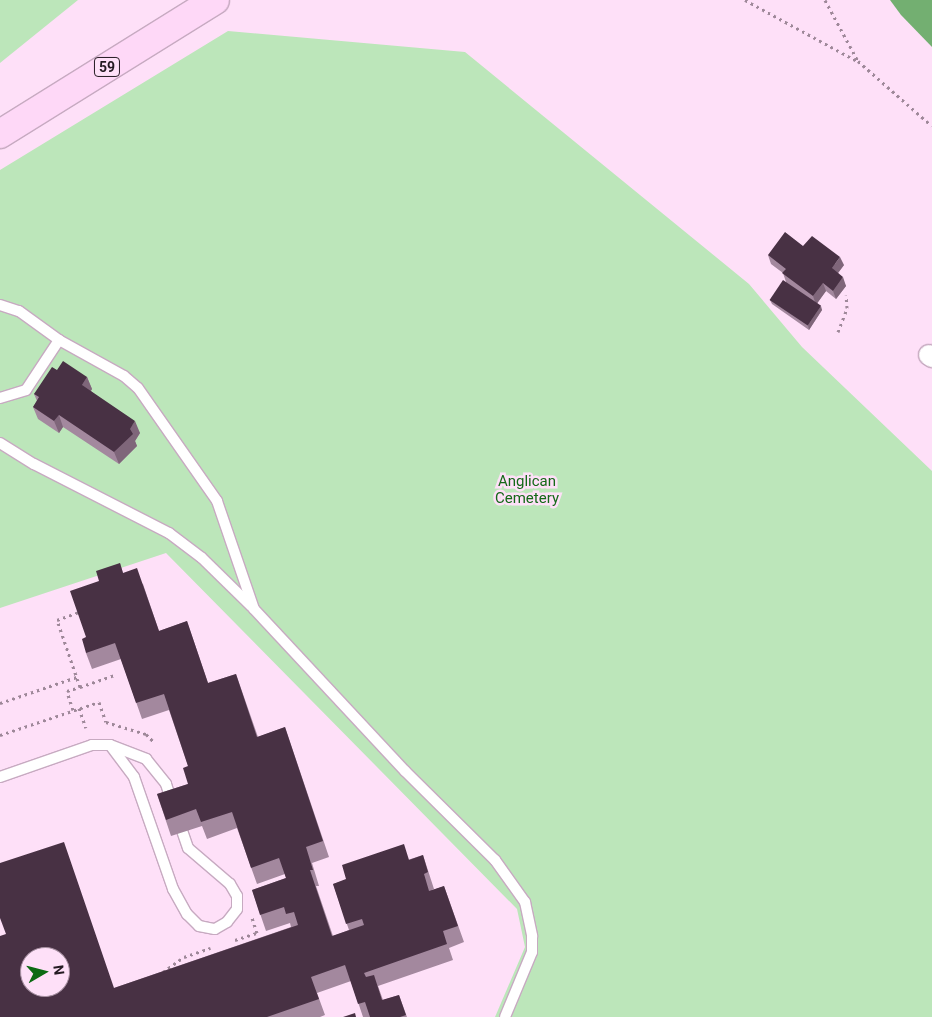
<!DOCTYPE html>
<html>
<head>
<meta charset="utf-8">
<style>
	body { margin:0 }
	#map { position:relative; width:932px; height:1017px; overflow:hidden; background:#fee0f8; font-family:Roboto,sans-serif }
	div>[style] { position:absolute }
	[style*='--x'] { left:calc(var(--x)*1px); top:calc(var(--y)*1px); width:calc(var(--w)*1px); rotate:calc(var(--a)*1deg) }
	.green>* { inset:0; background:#bce6ba }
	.water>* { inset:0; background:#73af71 }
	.path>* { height:3px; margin-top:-1.5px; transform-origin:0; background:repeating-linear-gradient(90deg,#9e8899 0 2.5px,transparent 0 6.5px) }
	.roads { filter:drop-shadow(1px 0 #c7aac1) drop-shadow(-1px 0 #c7aac1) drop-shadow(0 1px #c7aac1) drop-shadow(0 -1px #c7aac1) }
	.service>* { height:10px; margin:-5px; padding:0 5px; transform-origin:5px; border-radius:5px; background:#fff }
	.minor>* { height:20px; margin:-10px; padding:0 10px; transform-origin:10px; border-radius:10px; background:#fff }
	.primary>* { height:28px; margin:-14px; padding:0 14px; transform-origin:14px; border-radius:14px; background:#fed8f7 }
	.wall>* { inset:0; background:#a3889e }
	.shaded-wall>* { inset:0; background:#7f667a }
	.building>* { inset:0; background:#483144; transform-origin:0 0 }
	span { translate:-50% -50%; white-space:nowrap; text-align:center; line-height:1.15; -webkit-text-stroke:5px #fee0f8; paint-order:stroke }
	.shield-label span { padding:1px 4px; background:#fee0f8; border:1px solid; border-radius:4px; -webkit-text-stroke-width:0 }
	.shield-label { font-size:14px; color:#241a22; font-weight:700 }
	.park-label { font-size:15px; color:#146918 }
	.north { position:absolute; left:20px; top:947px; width:50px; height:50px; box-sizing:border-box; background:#fee0f8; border:1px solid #a791a2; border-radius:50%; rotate:82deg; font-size:14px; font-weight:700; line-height:20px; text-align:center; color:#241a22 }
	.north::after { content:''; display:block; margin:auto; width:18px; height:22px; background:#0c6a13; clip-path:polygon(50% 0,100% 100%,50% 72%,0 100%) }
</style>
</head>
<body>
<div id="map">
	<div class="green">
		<i style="clip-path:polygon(0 0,78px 0,0 63px)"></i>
		<i style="clip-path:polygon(228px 31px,465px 52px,749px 284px,802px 347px,932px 471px,932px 1017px,495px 1017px,525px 947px,517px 909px,166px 553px,0 608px,0 170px)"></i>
	</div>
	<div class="water">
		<i style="clip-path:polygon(890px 0,932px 0,932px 47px,901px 15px)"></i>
	</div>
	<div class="path">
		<i style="--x:745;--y:0;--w:128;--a:28.6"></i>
		<i style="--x:825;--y:0;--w:69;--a:61.6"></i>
		<i style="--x:858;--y:61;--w:98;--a:41.3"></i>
		<i style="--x:838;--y:332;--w:26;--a:-69"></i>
		<i style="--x:847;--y:308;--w:13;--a:-94"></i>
		<i style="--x:80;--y:687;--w:37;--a:-19"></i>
		<i style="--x:0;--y:703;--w:81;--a:-18.7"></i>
		<i style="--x:79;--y:708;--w:21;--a:71"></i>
		<i style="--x:73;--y:710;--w:20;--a:-108"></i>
		<i style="--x:67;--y:691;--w:14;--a:-17"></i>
		<i style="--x:80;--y:687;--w:71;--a:-108.9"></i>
		<i style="--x:57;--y:620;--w:23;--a:-20"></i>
		<i style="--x:0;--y:735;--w:104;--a:-18.4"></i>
		<i style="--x:99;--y:702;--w:21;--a:71"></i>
		<i style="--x:106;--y:722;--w:42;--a:16.7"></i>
		<i style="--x:146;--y:734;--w:10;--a:45"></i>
		<i style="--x:235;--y:940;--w:23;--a:-18"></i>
		<i style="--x:257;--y:933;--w:16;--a:-108"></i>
		<i style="--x:163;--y:972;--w:26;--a:-36"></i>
		<i style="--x:184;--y:957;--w:28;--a:-19"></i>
	</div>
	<div class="roads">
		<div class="service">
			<i style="--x:0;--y:305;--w:20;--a:18"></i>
			<i style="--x:19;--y:311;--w:49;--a:35.9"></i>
			<i style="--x:59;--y:340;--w:74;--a:29"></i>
			<i style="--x:124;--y:376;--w:18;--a:41"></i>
			<i style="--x:138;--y:388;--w:138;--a:55"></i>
			<i style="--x:217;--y:501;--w:114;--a:71.1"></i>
			<i style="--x:254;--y:609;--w:221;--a:47"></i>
			<i style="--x:405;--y:771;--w:127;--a:44.7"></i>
			<i style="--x:495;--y:860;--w:52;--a:54.5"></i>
			<i style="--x:525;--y:902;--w:35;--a:78"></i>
			<i style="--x:532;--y:936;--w:16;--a:90"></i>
			<i style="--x:532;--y:952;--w:70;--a:112.6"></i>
			<i style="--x:0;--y:398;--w:27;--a:-17"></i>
			<i style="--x:26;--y:390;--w:60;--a:-56.6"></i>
			<i style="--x:0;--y:443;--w:40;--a:32"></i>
			<i style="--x:34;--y:464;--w:152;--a:27.1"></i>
			<i style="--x:169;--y:533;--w:41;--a:37.1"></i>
			<i style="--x:202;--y:558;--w:69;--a:44.4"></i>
			<i style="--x:110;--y:745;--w:40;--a:53"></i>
			<i style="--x:134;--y:777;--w:119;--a:70.8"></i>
			<i style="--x:173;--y:889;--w:29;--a:61"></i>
			<i style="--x:187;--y:914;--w:17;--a:45"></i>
			<i style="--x:199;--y:926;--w:16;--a:11"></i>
			<i style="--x:215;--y:929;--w:14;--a:-30"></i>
			<i style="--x:227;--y:922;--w:16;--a:-52"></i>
			<i style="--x:237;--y:909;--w:13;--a:-90"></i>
			<i style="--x:237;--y:896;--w:14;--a:-120"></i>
			<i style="--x:230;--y:884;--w:55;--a:-139.4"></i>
			<i style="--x:188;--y:848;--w:31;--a:-109"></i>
			<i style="--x:0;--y:777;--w:97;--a:-19.2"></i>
			<i style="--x:92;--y:745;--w:18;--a:0"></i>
			<i style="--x:110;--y:745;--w:39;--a:21"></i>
			<i style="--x:146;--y:759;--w:32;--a:51"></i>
			<i style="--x:166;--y:784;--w:20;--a:72"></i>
		</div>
		<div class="minor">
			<i style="--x:929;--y:355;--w:4;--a:34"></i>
		</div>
		<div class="primary">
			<i style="--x:0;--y:134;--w:253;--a:-31.9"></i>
		</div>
	</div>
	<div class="wall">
		<i style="clip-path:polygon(768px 255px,844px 265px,838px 273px,846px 286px,836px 299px,826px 291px,817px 303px,822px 310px,809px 330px,772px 304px,770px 300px,786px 282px,783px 273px,771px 264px)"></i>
		<i style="clip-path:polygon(57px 370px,87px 377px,92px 389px,91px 391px,140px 433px,135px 441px,137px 446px,119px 464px,63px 427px,59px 433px,38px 419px,33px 407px,37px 401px,34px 394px)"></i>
		<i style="clip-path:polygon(120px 563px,123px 573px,143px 584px,159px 631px,187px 621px,208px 683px,236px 674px,258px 737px,285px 727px,329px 857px,312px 863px,319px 886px,316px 886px,333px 936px,349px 930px,333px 884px,423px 855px,434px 889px,430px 891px,444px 886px,464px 942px,449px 948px,453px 960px,378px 986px,383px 1000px,399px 995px,407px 1017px,363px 1017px,351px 981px,317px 993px,325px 1015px,320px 1017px,0 1017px,114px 988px,291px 927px,290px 923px,266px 931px,252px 890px,286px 878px,285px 874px,257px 884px,237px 828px,207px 839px,202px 826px,171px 836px,157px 794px,188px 784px,188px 766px,169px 710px,142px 719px,121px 659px,92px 669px,86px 653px,86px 637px,99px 581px)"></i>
	</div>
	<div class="shaded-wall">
		<i style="clip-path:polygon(840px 257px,844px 265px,835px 277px,832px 268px)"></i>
		<i style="clip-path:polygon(843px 277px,846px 286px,836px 299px,833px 291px)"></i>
		<i style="clip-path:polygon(823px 283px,826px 291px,816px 305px,813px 296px)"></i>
		<i style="clip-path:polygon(821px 306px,822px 310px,809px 330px,808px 325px)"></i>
		<i style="clip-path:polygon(87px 377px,92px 389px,86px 398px,82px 385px)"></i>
		<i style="clip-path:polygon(59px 415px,63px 427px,59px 433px,54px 421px)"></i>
		<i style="clip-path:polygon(135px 421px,140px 433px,135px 441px,137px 446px,119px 464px,114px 452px)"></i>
	</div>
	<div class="building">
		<i style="clip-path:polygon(785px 232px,803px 246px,812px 236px,840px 257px,832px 268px,843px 277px,833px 291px,823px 283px,813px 296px,782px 273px,786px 269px,768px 255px)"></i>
		<i style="left:783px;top:280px;width:46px;height:24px;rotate:34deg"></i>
		<i style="clip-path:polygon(63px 361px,87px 377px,82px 385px,135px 421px,130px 429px,133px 434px,114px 452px,59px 415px,54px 421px,33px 407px,39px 397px,34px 394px,52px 367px,57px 370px)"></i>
		<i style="clip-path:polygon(evenodd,120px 563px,123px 573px,137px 568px,159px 631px,187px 621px,208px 683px,236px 674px,257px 737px,285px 727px,323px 841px,306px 847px,313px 870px,310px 870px,332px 936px,364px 925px,362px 919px,346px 924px,333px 884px,346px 879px,342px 865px,404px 844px,409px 860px,423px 855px,428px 872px,424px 874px,429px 891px,444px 886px,458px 926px,443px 931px,447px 944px,364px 973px,366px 977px,374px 975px,382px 1000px,399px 995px,406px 1015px,400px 1017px,370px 1017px,365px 1002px,358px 1004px,345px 965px,311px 977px,319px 999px,267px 1017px,0 1017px,0 936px,6px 934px,0 918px,0 863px,64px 842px,114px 988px,298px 925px,294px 912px,286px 914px,284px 907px,260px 915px,252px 890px,286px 878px,279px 858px,251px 868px,232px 812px,201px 822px,196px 809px,166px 820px,157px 794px,188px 784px,183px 768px,188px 766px,164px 694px,136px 703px,115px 643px,86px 653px,82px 639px,86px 637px,70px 591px,99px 581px,96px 571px,120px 563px,30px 957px,60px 957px,60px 987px,30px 987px,30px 957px)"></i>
		<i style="clip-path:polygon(355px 1013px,356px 1017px,343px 1017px)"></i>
	</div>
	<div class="shield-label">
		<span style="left:107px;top:67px">59</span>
	</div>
	<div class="park-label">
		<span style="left:527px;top:490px">Anglican<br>Cemetery</span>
	</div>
	<div class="north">N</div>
</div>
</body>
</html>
